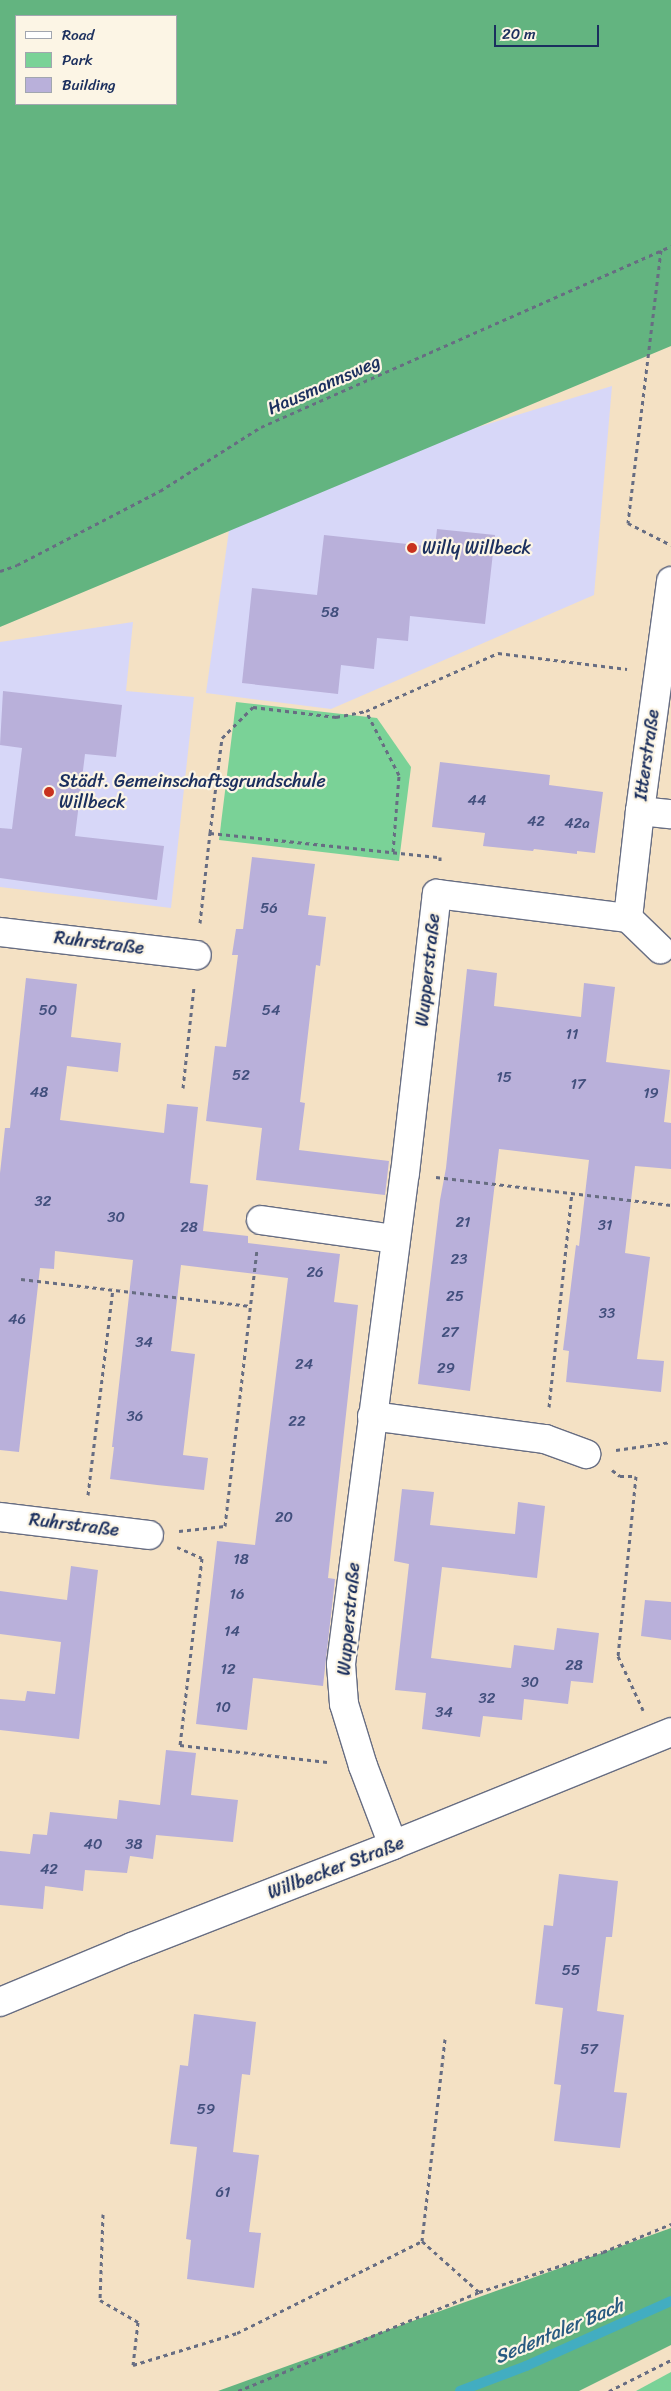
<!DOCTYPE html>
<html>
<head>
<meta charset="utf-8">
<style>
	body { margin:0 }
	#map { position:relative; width:671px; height:2391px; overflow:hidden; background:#f4e1c4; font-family:Sriracha,sans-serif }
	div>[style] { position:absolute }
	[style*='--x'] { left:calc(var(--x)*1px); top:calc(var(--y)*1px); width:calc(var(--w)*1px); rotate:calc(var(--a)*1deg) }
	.built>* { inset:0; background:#d7d7f8 }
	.green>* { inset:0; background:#7ad297 }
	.forest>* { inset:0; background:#63b480 }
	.stream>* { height:10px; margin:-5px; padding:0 5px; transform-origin:5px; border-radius:5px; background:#42adc1 }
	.building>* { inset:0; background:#b9b0da }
	.path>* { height:3px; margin-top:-1.5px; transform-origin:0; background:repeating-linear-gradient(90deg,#676d82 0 4px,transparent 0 8px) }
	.roads { filter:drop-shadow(1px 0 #676d82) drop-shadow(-1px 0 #676d82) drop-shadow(0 1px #676d82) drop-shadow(0 -1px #676d82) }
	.minor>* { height:28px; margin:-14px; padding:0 14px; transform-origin:14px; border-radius:14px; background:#fff }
	.dots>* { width:14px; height:14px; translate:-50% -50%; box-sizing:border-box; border:2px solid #fcf5e5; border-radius:50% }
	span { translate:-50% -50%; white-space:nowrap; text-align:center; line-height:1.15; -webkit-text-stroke:4.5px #fcf5e5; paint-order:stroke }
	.number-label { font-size:15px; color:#424f7d }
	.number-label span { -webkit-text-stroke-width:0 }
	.street-label { font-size:18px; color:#1b2f5e }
	.poi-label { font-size:18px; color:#1b2f5e }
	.left { translate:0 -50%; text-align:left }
	.water-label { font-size:19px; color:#295b81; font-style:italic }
	.legend { position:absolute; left:15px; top:15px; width:162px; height:90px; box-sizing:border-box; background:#fcf5e5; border:1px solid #a2a6af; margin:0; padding:6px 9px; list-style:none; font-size:15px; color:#1b2f5e }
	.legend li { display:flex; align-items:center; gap:10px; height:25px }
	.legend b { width:25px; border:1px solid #a2a6af }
	.scale { position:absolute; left:494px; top:25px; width:105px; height:22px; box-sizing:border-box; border:2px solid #1b2f5e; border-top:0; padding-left:6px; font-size:15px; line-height:18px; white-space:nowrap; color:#1b2f5e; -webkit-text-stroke:4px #fcf5e5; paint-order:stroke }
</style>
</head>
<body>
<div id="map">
	<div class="built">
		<i style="clip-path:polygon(612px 386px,594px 595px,331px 709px,206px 693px,233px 502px)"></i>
		<i style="clip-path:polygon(133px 622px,126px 691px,194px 697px,171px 908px,0 887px,0 642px)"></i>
	</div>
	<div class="green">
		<i style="clip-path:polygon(236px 702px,377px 718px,411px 767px,399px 861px,219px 840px)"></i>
		<i style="clip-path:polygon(671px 2372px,671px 2391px,636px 2391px)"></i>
	</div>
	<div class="forest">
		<i style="clip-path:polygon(evenodd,0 0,671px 0,671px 346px,0 627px,0 0,176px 16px,176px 104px,16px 104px,16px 16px,176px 16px)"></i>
		<i style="clip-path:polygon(671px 2228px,671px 2345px,579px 2391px,218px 2391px)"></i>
	</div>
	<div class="stream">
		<i style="--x:460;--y:2391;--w:71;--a:-20.7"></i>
		<i style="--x:526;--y:2366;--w:159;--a:-24.1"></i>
	</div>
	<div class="building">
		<i style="clip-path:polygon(437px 529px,495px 535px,485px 624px,410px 616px,408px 641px,377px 638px,374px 669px,341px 665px,338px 694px,242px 683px,252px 588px,317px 595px,324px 535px,435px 547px)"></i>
		<i style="clip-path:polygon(3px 691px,122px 705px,116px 757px,85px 754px,75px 836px,164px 846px,157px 900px,0 878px,0 828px,12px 829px,22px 748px,0 745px)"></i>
		<i style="clip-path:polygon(440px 762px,550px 775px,549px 785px,603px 792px,595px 853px,577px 851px,577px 854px,534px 849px,533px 851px,483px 846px,485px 833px,432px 827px)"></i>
		<i style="clip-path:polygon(252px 857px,315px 864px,308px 915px,326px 917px,320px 966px,316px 965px,300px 1102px,305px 1103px,299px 1150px,389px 1161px,385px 1195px,256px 1180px,262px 1128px,206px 1121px,215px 1046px,226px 1047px,238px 955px,232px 955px,236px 929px,243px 929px)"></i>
		<i style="clip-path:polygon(467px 969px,497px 973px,494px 1006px,581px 1017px,584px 983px,615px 987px,606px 1062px,670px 1070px,664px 1122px,671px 1123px,671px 1169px,635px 1166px,625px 1253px,650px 1257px,637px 1359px,664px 1361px,661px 1392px,566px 1382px,569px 1351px,563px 1350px,576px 1245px,579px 1246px,589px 1160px,499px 1149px,470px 1391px,418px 1384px,440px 1200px,446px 1168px)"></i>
		<i style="clip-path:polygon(26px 978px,77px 984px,71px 1037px,121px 1043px,118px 1072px,67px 1066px,60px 1120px,164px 1133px,167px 1104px,198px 1107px,190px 1183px,208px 1185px,203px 1231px,248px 1236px,248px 1243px,340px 1254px,334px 1302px,358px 1305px,328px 1578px,335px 1579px,323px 1686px,253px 1678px,247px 1730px,196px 1724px,217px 1541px,255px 1545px,288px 1278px,181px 1265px,171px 1351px,195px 1354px,183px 1455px,208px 1458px,204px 1490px,157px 1485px,110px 1479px,114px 1447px,112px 1447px,133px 1260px,55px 1251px,54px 1269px,40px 1268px,19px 1452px,0 1450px,0 1173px,5px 1128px,10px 1128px)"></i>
		<i style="clip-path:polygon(402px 1489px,434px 1492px,430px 1525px,515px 1534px,518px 1502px,545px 1506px,537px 1578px,442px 1567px,431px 1658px,511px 1668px,514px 1645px,554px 1650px,557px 1628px,599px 1633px,593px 1683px,571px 1681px,568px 1704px,524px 1699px,522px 1720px,483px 1716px,480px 1737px,422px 1729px,426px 1693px,395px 1690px,409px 1564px,394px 1561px)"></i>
		<i style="clip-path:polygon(71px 1566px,98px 1570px,79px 1739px,0 1730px,0 1699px,25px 1701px,27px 1691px,55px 1694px,61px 1642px,0 1634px,0 1591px,67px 1600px)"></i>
		<i style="clip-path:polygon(645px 1600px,671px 1602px,671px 1640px,641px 1636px)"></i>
		<i style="clip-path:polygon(166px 1750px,196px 1753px,191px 1795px,238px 1800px,233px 1842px,156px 1835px,153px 1859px,130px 1856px,127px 1873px,85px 1870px,83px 1891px,45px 1886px,43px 1909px,0 1905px,0 1851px,30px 1854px,33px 1834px,47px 1835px,50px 1812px,117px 1819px,119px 1800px,160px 1805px)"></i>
		<i style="clip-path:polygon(559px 1874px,618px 1881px,612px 1937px,606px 1937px,597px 2011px,624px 2015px,614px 2092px,627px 2093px,620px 2148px,554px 2141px,561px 2085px,554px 2084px,563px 2008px,535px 2004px,544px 1925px,553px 1926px)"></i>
		<i style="clip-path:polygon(194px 2014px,256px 2022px,250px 2075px,242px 2074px,233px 2152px,259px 2155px,249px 2232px,261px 2233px,254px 2288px,187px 2279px,191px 2240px,186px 2239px,197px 2147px,170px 2144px,180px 2065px,188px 2066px)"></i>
	</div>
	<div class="path">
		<i style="--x:661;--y:250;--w:275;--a:96.9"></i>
		<i style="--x:628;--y:523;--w:48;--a:27.1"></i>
		<i style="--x:0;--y:571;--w:18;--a:-19"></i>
		<i style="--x:17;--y:565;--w:161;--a:-27.4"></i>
		<i style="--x:160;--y:491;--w:120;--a:-32.4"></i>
		<i style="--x:261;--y:427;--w:448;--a:-23.8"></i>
		<i style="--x:210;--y:833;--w:96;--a:-82.8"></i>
		<i style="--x:222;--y:738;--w:44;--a:-45"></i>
		<i style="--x:253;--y:707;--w:84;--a:6.9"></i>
		<i style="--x:336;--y:717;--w:31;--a:-11"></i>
		<i style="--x:393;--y:852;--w:77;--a:-85.5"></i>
		<i style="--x:399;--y:775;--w:72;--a:-117.3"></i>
		<i style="--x:366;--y:711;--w:144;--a:-23.7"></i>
		<i style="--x:498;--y:653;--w:130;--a:7.1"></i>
		<i style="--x:200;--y:923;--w:91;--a:-83.7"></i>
		<i style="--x:210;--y:833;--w:231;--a:6"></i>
		<i style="--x:440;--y:857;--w:6;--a:90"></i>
		<i style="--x:183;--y:1088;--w:102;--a:-83.8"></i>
		<i style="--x:436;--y:1177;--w:237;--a:6.8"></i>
		<i style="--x:21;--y:1279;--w:231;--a:6.7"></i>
		<i style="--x:549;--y:1407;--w:216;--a:-83.9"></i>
		<i style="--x:616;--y:1450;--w:56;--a:-8.3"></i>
		<i style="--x:612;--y:1470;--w:10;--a:37"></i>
		<i style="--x:620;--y:1476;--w:16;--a:0"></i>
		<i style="--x:636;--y:1476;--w:181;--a:95.7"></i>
		<i style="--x:618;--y:1656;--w:60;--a:65.2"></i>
		<i style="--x:88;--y:1495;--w:208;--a:-83.1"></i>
		<i style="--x:179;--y:1531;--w:46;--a:-6.2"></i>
		<i style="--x:225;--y:1526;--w:278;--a:-83.4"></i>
		<i style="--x:177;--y:1547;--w:27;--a:24"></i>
		<i style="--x:202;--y:1558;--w:188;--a:96.7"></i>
		<i style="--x:180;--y:1745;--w:148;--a:6.6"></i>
		<i style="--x:445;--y:2039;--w:203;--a:96.5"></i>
		<i style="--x:422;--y:2241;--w:76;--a:41.8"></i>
		<i style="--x:103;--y:2214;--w:86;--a:92"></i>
		<i style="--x:100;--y:2300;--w:44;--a:30.1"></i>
		<i style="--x:138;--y:2322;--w:43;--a:96.6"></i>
		<i style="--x:133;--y:2365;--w:109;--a:-17.1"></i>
		<i style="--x:237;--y:2333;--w:207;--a:-26.4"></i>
		<i style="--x:238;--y:2391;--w:261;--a:-22.3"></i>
		<i style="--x:479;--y:2292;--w:130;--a:-17.9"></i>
		<i style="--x:603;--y:2252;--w:74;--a:-22.4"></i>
		<i style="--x:609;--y:2391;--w:69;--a:-26.6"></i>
	</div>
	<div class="roads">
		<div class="minor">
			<i style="--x:640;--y:811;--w:232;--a:-82.3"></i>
			<i style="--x:628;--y:918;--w:45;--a:44.1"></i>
			<i style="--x:0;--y:932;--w:198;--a:6.7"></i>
			<i style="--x:261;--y:1220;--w:135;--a:8.1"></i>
			<i style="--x:372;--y:1416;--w:175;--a:7.6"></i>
			<i style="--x:545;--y:1439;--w:44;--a:20.1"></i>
			<i style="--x:0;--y:1517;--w:150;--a:6.9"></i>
			<i style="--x:393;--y:1845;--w:85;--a:-110.8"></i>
			<i style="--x:363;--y:1766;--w:65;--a:-107"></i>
			<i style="--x:344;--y:1704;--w:40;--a:-94.3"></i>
			<i style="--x:341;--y:1664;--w:495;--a:-82.6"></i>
			<i style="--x:405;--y:1173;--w:281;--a:-83.5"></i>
			<i style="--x:437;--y:894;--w:193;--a:7.2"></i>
			<i style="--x:628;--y:918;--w:108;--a:-83.6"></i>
			<i style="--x:640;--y:811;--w:31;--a:6"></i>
			<i style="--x:0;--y:2002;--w:143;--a:-22.6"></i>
			<i style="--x:132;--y:1947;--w:280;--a:-21.3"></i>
			<i style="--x:393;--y:1845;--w:300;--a:-22.1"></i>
		</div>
	</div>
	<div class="dots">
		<i style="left:412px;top:548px;background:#c8321e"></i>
		<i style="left:49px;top:792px;background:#c8321e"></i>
	</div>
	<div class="number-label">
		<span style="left:330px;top:613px">58</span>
		<span style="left:477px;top:801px">44</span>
		<span style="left:536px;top:822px">42</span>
		<span style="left:577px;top:824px">42a</span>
		<span style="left:269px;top:909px">56</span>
		<span style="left:48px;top:1011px">50</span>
		<span style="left:271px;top:1011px">54</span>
		<span style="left:572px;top:1035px">11</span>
		<span style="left:241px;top:1076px">52</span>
		<span style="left:504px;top:1078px">15</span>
		<span style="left:578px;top:1085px">17</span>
		<span style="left:39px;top:1093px">48</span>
		<span style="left:651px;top:1094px">19</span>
		<span style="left:43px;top:1202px">32</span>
		<span style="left:116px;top:1218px">30</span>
		<span style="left:463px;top:1223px">21</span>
		<span style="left:605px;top:1226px">31</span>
		<span style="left:189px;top:1228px">28</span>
		<span style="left:459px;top:1260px">23</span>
		<span style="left:315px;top:1273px">26</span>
		<span style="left:455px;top:1297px">25</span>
		<span style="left:607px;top:1314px">33</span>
		<span style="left:17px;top:1320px">46</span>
		<span style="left:450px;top:1333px">27</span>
		<span style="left:144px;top:1343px">34</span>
		<span style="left:304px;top:1365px">24</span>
		<span style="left:446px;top:1369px">29</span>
		<span style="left:135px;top:1417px">36</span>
		<span style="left:297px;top:1422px">22</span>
		<span style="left:284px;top:1518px">20</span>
		<span style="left:241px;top:1560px">18</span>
		<span style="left:237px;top:1595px">16</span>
		<span style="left:232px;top:1632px">14</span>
		<span style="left:574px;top:1666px">28</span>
		<span style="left:228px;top:1670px">12</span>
		<span style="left:530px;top:1683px">30</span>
		<span style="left:487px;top:1699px">32</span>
		<span style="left:223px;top:1708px">10</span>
		<span style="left:444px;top:1713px">34</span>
		<span style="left:93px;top:1845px">40</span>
		<span style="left:134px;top:1845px">38</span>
		<span style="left:49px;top:1870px">42</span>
		<span style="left:571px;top:1971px">55</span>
		<span style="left:589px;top:2050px">57</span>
		<span style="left:206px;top:2110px">59</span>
		<span style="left:223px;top:2193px">61</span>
	</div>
	<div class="street-label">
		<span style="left:324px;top:385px;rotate:-24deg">Hausmannsweg</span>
		<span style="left:647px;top:755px;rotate:-82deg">Itterstraße</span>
		<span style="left:99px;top:943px;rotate:7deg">Ruhrstraße</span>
		<span style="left:428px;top:970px;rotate:-84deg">Wupperstraße</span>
		<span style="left:74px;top:1525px;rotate:7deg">Ruhrstraße</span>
		<span style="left:349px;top:1619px;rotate:-85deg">Wupperstraße</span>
		<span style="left:336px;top:1868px;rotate:-21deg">Willbecker Straße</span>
	</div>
	<div class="poi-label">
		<span class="left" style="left:422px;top:548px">Willy Willbeck</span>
		<span class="left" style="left:59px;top:792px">Städt. Gemeinschaftsgrundschule<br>Willbeck</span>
	</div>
	<div class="water-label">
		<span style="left:559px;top:2331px;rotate:-23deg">Sedentaler Bach</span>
	</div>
	<ul class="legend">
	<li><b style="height:6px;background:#fff"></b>Road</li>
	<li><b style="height:14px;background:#7ad297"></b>Park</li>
	<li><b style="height:14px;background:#b9b0da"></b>Building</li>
	</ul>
	<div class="scale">20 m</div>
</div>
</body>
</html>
